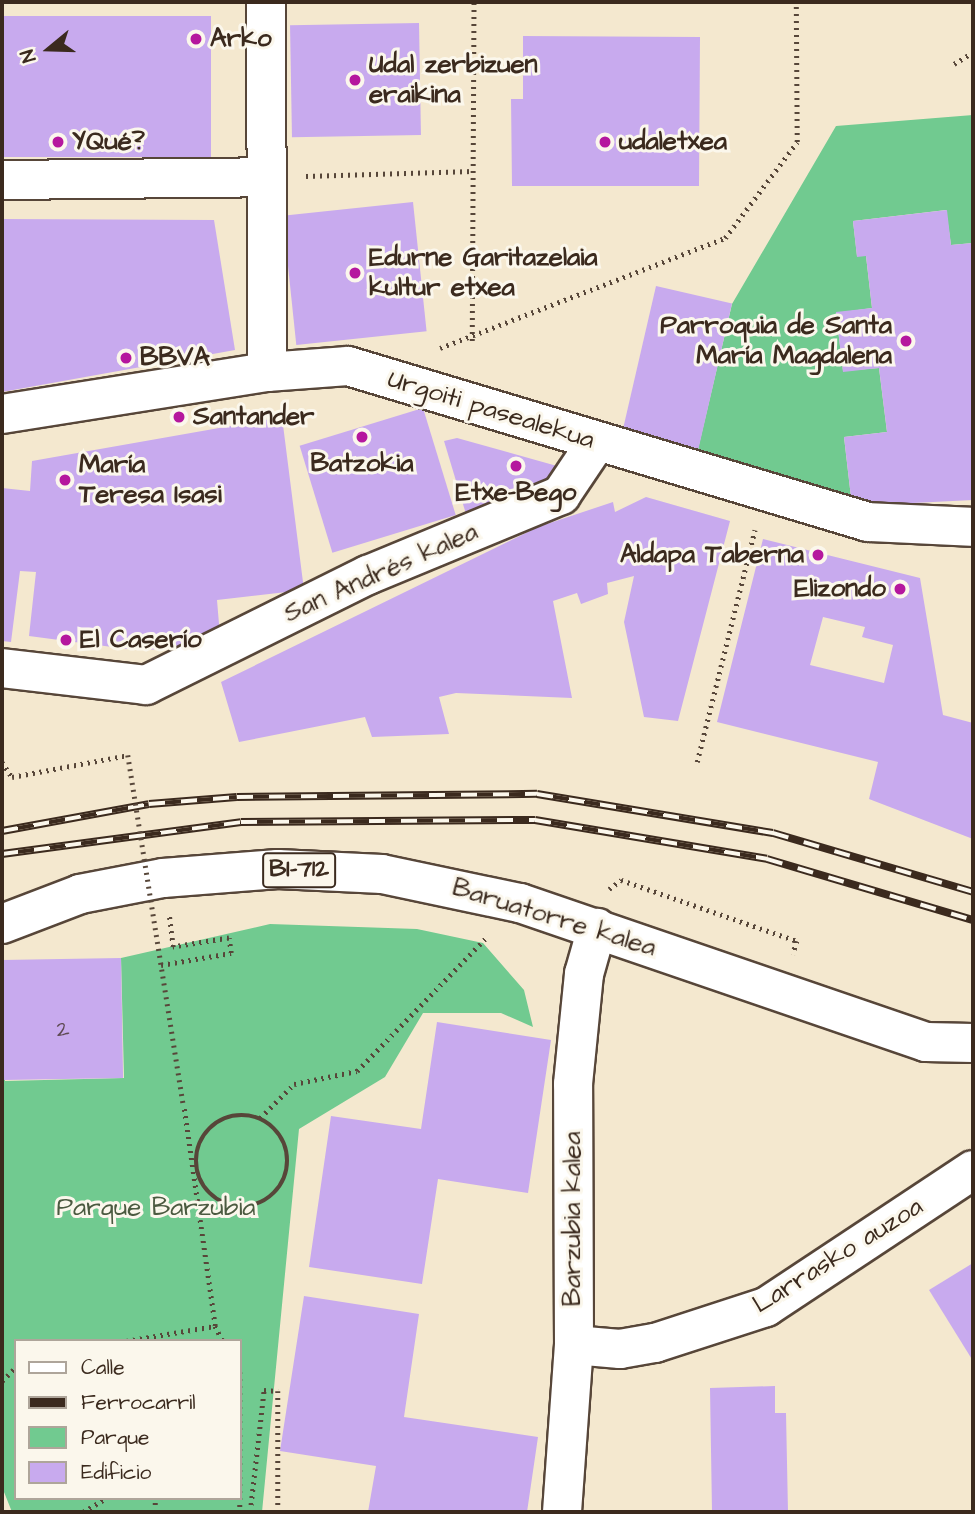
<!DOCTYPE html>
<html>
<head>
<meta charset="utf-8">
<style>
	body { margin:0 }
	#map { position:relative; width:975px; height:1514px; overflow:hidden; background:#f4e8cf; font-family:"Architects Daughter",sans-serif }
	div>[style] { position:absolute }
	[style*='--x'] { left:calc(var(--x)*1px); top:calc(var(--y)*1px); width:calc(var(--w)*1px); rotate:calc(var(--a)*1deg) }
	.green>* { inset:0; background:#71ca90 }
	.building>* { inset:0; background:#c8aaee; transform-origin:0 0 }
	.path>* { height:4.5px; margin-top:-2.25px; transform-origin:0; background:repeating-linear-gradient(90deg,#574639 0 2px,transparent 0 7px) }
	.path>.ring { margin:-2.25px; padding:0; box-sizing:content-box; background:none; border:4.5px solid #574639; border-radius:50% }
	.roads { filter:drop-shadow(2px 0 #574639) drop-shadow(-2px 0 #574639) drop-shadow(0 2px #574639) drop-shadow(0 -2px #574639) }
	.minor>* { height:38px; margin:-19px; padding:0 19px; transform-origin:19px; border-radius:19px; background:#fff }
	.major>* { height:38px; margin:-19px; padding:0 19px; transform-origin:19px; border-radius:19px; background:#fff }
	.rail>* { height:8px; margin-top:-4px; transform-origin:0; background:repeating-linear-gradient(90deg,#fbf7ec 0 16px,#3b2a1e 0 32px); box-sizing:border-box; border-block:2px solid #3b2a1e }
	.path-bridge>* { height:4.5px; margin-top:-2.25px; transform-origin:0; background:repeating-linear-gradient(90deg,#574639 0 2px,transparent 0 7px) }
	.dots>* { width:19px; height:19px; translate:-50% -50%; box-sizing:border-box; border:4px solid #fbf7ec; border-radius:50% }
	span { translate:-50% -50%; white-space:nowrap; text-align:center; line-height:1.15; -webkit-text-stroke:6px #fbf7ec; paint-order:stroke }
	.number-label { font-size:23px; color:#5e4a52 }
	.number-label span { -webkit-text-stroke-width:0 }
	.shield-label span { padding:2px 5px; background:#fbf7ec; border:2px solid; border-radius:5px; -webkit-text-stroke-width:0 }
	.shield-label { font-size:24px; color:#3b2a1e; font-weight:700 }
	.poi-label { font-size:26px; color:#3b2a1e; font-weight:700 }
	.left { translate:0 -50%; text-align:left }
	.right { translate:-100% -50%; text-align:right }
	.street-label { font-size:26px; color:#3b2a1e }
	.park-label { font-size:26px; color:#4b5a40 }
	.frame { position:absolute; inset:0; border:4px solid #3b2a1e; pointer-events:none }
	.legend { position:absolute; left:14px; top:1339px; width:228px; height:161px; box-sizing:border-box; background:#fbf7ec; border:2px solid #aea59a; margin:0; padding:9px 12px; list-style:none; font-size:21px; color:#3b2a1e }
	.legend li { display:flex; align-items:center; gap:14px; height:35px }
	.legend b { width:35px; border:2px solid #aea59a }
	.north { position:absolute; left:14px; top:14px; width:70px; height:70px; -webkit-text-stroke:5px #fbf7ec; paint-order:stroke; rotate:251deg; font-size:19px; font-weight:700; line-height:28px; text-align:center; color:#3b2a1e }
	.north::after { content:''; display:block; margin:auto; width:24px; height:32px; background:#3b2a1e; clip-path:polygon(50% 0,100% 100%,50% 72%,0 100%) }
</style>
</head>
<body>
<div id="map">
	<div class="green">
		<i style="clip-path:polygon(973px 115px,973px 243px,951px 245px,946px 210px,853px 221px,857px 256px,866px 256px,872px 308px,836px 313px,843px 371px,879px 368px,887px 432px,844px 437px,852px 506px,698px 449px,732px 304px,836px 126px)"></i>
		<i style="clip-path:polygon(evenodd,270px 924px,417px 929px,483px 943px,524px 990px,533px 1027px,501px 1013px,423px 1013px,385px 1077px,299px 1129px,262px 1512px,12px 1512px,2px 1487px,2px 980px,5px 1081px,124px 1078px,121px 958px,270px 924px,16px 1341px,240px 1341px,240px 1498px,16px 1498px,16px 1341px)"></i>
	</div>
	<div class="building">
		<i style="left:2px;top:16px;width:209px;height:141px"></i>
		<i style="left:419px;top:23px;width:112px;height:129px;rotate:89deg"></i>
		<i style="clip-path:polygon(523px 36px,700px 37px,699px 186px,512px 186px,511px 99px,523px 99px)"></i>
		<i style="left:413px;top:202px;width:130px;height:131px;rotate:84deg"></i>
		<i style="clip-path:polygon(947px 210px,951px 245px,973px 243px,973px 500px,852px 506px,844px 437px,887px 432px,879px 368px,843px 372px,836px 312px,872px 308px,866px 256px,857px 257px,853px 221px)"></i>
		<i style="clip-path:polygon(2px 219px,214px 220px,235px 350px,2px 392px)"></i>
		<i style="left:656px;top:286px;width:78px;height:149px;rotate:13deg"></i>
		<i style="left:423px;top:408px;width:112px;height:129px;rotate:73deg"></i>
		<i style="clip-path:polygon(282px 417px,304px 590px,217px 600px,220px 636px,203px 648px,135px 650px,29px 636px,36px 572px,20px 571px,11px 642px,2px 641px,2px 488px,30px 491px,32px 461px)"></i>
		<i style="clip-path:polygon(457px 438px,557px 466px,560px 483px,466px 514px,444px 441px)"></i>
		<i style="clip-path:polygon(646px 497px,730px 521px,678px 721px,644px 717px,624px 622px,634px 576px,607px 583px,608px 594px,581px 604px,577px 593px,553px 601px,572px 698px,456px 693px,439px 697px,449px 734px,372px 737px,365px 717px,239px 742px,221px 682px,538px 527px,613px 502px,615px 512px)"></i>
		<i style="clip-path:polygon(evenodd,763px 539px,920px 578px,943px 715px,973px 723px,973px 839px,869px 799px,878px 762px,717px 722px,763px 539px,823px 617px,865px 627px,862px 637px,893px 645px,884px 683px,810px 665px,823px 617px)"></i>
		<i style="left:121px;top:958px;width:120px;height:119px;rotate:89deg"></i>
		<i style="clip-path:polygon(437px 1022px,551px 1040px,528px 1193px,438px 1179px,422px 1284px,309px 1267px,331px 1116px,421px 1129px)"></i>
		<i style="clip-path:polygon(973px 1263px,973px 1361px,929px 1290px)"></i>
		<i style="clip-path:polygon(304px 1296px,419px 1314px,404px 1417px,538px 1437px,527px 1512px,368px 1512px,376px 1466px,280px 1451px)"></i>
		<i style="clip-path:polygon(775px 1386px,775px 1413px,786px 1413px,788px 1512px,712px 1512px,710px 1388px)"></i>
	</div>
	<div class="path">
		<i style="--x:954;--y:64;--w:22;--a:-32"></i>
		<i style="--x:306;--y:176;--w:167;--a:-1.7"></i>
		<i style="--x:472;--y:341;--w:339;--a:-89.7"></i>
		<i style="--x:440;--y:348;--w:305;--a:-21.1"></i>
		<i style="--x:725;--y:238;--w:120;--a:-53.1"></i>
		<i style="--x:797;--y:142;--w:140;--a:-90.4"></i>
		<i style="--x:2;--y:762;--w:18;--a:56"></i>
		<i style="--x:12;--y:777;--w:118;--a:-10.7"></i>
		<i style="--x:697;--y:762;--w:239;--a:-76"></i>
		<i style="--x:609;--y:889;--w:15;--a:-37"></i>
		<i style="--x:621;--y:880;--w:186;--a:19.1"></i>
		<i style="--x:797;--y:941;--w:14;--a:107"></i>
		<i style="--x:161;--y:965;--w:71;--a:-9.7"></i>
		<i style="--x:231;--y:953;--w:15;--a:-98"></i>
		<i style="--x:229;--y:938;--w:57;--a:170.9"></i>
		<i style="--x:173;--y:947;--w:31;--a:-97"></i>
		<i class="ring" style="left:196px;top:1115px;width:87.5px;height:87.5px"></i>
		<i style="--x:260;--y:1118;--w:48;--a:-45"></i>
		<i style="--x:294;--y:1084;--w:64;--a:-11.7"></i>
		<i style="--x:357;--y:1071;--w:184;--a:-45.9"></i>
		<i style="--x:215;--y:1326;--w:17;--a:62"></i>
		<i style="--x:126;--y:1341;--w:90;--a:-9.6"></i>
		<i style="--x:215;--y:1326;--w:221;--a:-98.1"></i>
		<i style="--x:240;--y:1372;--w:140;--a:90"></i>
		<i style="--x:2;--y:1381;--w:20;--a:-45"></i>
		<i style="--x:83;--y:1512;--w:27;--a:-31"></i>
		<i style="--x:155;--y:1512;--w:14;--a:-90"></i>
		<i style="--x:250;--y:1512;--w:123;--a:-83.5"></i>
		<i style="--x:264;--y:1390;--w:14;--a:4"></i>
		<i style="--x:278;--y:1391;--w:121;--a:90"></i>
	</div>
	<div class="roads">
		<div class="minor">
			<i style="--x:266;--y:2;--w:370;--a:89.8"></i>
			<i style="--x:2;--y:180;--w:265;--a:-0.6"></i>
			<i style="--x:2;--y:414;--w:268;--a:-9"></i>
			<i style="--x:267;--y:372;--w:81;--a:-4.2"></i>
			<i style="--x:348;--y:366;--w:543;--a:16.7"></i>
			<i style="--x:868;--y:522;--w:105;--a:2.7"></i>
			<i style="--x:2;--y:668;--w:145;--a:6.7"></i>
			<i style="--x:146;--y:685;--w:248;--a:-26.4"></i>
			<i style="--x:368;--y:575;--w:209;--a:-22.5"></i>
			<i style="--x:561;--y:495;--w:63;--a:-56.1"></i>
			<i style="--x:574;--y:1345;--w:46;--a:5"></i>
			<i style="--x:620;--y:1349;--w:36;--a:-10"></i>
			<i style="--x:655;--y:1343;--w:117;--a:-18"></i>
			<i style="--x:766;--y:1307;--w:248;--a:-33.5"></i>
			<i style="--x:562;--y:1512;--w:167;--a:-85.9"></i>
			<i style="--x:574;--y:1345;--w:261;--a:-90.2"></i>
			<i style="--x:573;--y:1084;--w:111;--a:-84.3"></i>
			<i style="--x:584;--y:974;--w:48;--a:-74.2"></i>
		</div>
		<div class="major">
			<i style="--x:2;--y:924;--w:84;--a:-21"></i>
			<i style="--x:80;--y:894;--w:85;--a:-10.9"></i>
			<i style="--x:163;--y:878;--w:115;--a:-4.5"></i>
			<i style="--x:278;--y:869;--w:104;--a:2.8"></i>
			<i style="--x:382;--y:874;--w:141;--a:11.9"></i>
			<i style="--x:520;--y:903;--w:429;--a:18.9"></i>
			<i style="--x:926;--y:1042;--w:47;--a:1.2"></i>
		</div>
	</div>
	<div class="rail">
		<i style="--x:2;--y:831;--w:149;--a:-10.4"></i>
		<i style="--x:149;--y:804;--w:88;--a:-4.5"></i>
		<i style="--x:237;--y:797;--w:300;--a:-0.6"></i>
		<i style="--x:537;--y:794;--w:239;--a:9.4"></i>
		<i style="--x:773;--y:833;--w:209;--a:16.4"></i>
		<i style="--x:2;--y:854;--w:241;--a:-7.6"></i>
		<i style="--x:241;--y:822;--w:294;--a:-0.4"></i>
		<i style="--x:535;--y:820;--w:235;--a:9.5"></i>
		<i style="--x:767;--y:859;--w:215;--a:16.5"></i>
	</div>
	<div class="path-bridge">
		<i style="--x:128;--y:755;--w:356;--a:81"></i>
	</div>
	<div class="dots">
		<i style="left:196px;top:39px;background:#b5179e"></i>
		<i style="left:355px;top:80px;background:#b5179e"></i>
		<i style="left:58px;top:142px;background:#b5179e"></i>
		<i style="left:605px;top:142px;background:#b5179e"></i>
		<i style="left:355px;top:273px;background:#b5179e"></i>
		<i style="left:906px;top:341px;background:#b5179e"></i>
		<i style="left:126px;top:358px;background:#b5179e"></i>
		<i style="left:179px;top:417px;background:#b5179e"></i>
		<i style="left:362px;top:437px;background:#b5179e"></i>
		<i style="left:516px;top:466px;background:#b5179e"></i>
		<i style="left:65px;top:480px;background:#b5179e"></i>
		<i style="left:818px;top:555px;background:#b5179e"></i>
		<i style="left:900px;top:589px;background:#b5179e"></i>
		<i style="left:66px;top:640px;background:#b5179e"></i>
	</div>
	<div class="number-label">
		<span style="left:63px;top:1029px">2</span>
	</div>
	<div class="shield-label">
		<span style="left:299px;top:870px">BI-712</span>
	</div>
	<div class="poi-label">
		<span class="left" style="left:210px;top:39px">Arko</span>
		<span class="left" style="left:369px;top:80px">Udal zerbizuen<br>eraikina</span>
		<span class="left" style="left:72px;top:142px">YQué?</span>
		<span class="left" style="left:619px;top:142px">udaletxea</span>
		<span class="left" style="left:369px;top:273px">Edurne Garitazelaia<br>kultur etxea</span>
		<span class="right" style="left:892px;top:341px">Parroquia de Santa<br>María Magdalena</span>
		<span class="left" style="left:140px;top:358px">BBVA</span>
		<span class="left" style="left:193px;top:417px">Santander</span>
		<span style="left:362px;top:464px">Batzokia</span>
		<span class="left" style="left:79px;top:480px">María<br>Teresa Isasi</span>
		<span style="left:516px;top:493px">Etxe-Bego</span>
		<span class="right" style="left:804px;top:555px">Aldapa Taberna</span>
		<span class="right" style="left:886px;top:589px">Elizondo</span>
		<span class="left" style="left:80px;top:640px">El Caserío</span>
	</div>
	<div class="street-label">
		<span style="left:491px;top:410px;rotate:17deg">Urgoiti pasealekua</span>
		<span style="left:381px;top:573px;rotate:-24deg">San Andrés kalea</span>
		<span style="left:554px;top:918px;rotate:17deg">Baruatorre kalea</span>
		<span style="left:573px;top:1219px;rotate:-90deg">Barzubia kalea</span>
		<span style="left:838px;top:1256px;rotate:-32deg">Larrasko auzoa</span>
	</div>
	<div class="park-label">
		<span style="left:156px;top:1208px">Parque Barzubia</span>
	</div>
	<div class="frame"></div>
	<ul class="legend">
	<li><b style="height:9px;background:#fff"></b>Calle</li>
	<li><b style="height:9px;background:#3b2a1e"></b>Ferrocarril</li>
	<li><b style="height:19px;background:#71ca90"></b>Parque</li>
	<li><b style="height:19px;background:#c8aaee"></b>Edificio</li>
	</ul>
	<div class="north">N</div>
</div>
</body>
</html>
